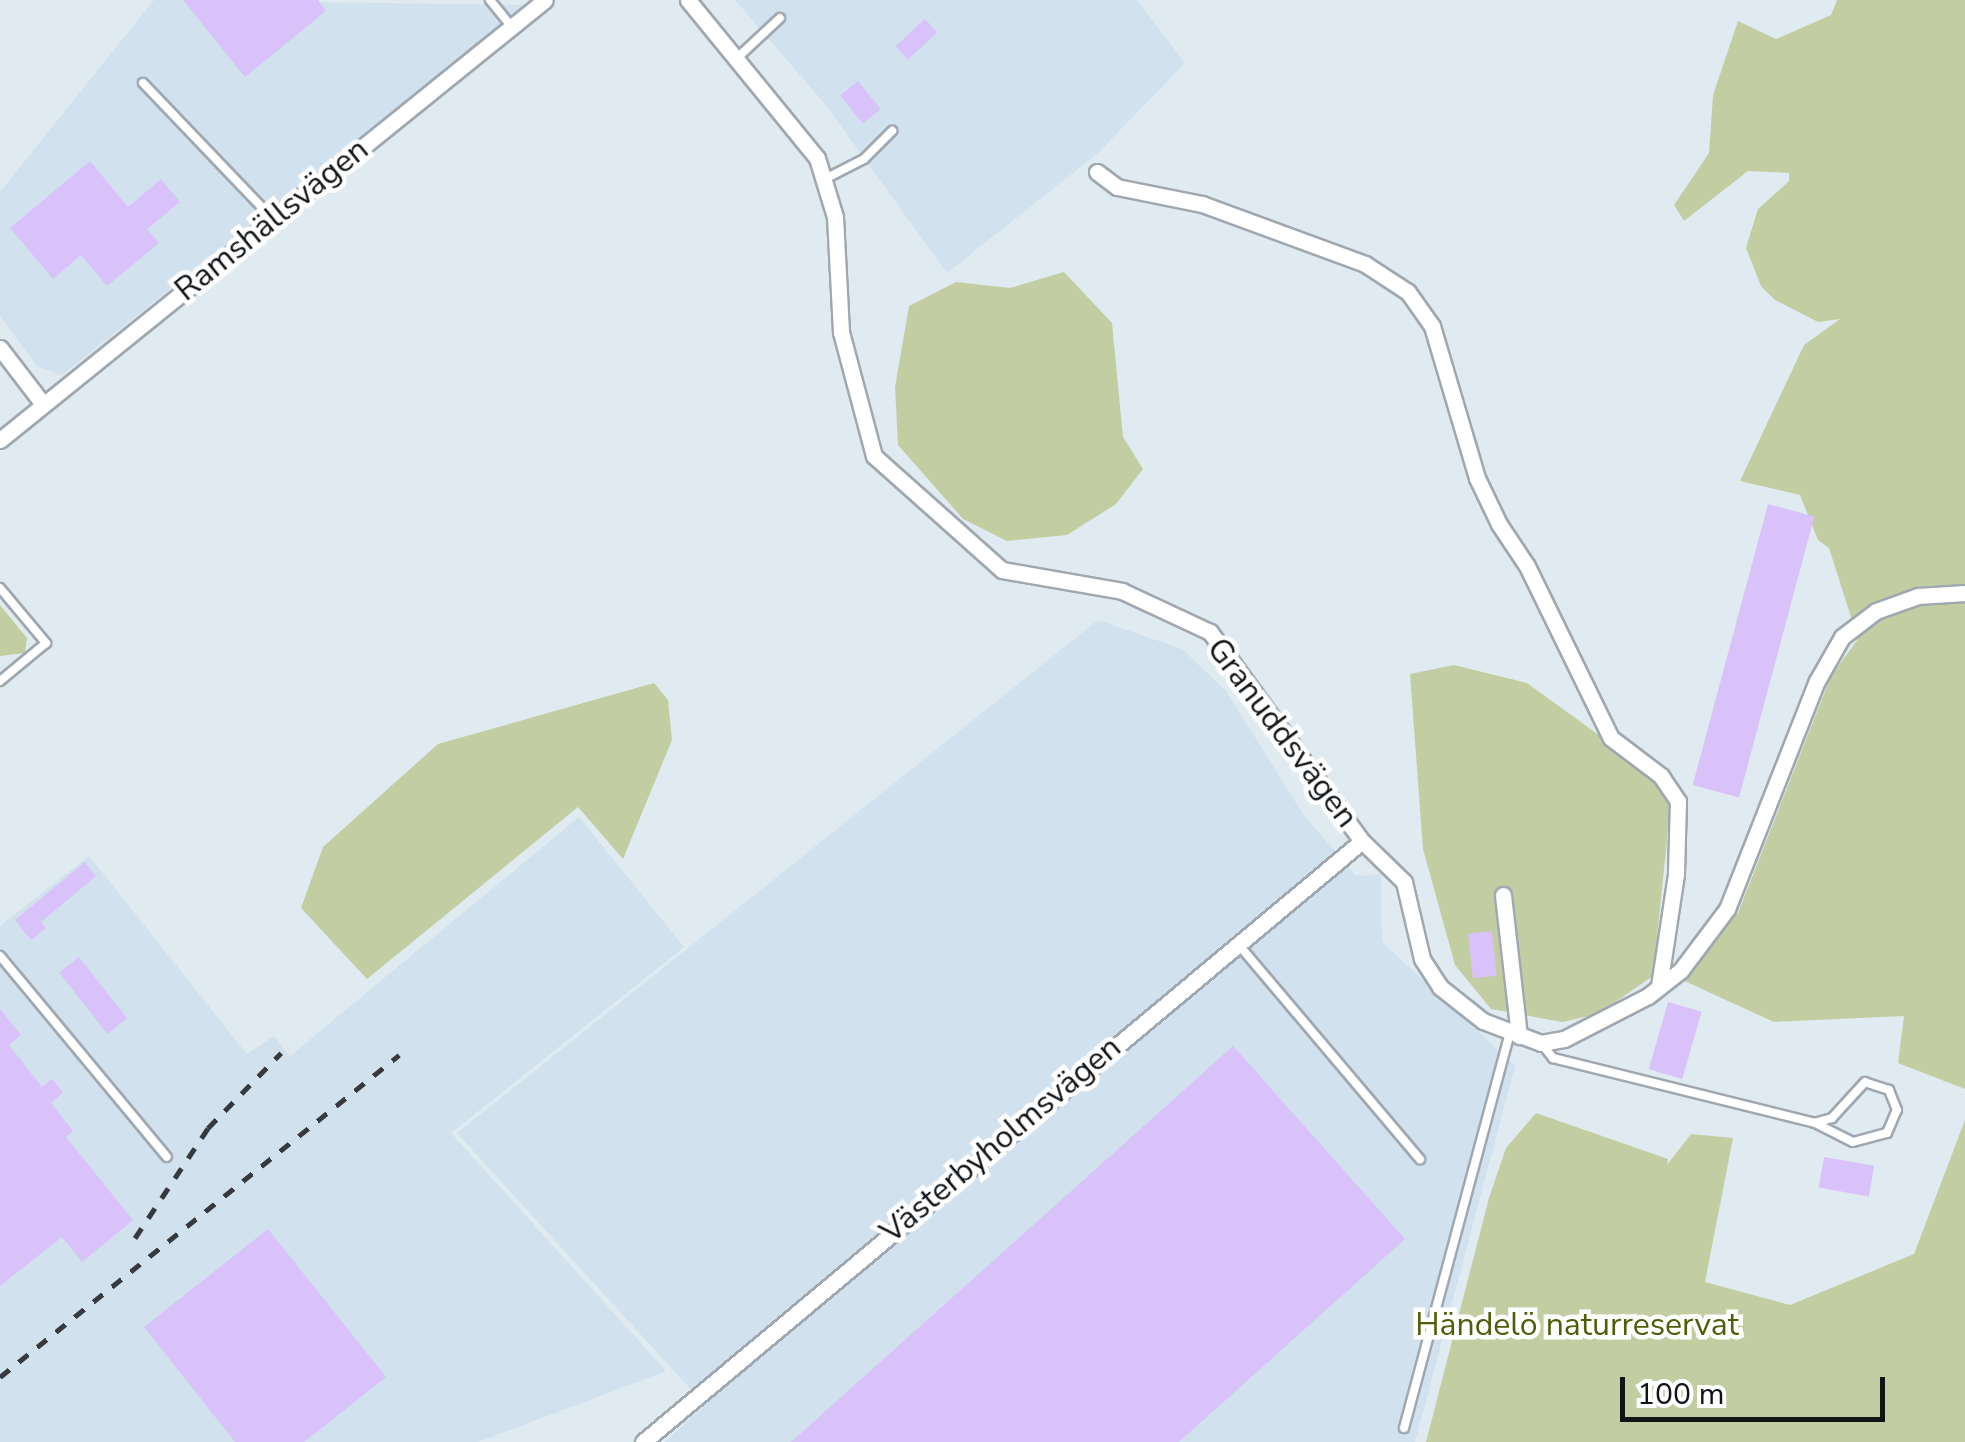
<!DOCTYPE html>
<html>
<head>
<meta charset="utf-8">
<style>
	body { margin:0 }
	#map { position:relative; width:1965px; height:1442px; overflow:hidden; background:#e0eaf1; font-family:"Nunito Sans",sans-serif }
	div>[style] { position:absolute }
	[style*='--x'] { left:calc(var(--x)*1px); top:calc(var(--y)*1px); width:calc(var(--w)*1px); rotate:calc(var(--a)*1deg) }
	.built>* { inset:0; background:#d1e1ee }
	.green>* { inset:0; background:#c2cea2 }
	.building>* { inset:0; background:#d9c2f9; transform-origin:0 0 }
	.roads { filter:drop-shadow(2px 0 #9fa8b0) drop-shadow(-2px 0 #9fa8b0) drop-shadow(0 2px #9fa8b0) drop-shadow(0 -2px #9fa8b0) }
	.lane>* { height:8px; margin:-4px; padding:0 4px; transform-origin:4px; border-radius:4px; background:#fff }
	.street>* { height:15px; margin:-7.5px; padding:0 7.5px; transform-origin:7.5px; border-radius:7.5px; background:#fff }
	.rail>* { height:5px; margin-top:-2.5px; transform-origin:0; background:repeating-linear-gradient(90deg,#363a3e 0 12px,transparent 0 24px) }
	span { translate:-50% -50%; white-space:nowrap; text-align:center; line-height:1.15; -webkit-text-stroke:9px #fff; paint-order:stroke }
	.street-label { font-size:32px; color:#111417 }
	.park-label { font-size:32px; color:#505e0a }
	.scale { position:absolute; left:1620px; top:1377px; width:265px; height:45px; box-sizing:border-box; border:5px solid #111417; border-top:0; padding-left:12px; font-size:30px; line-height:35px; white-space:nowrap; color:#111417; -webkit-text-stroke:8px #fff; paint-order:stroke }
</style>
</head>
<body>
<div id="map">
	<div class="built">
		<i style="clip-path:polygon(154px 0,527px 5px,62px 375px,37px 366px,0 316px,0 192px)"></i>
		<i style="clip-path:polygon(735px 0,1137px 0,1185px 63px,1098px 153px,947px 273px,825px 104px)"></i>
		<i style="clip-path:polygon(1098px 620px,1182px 649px,1226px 691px,1303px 814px,1356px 876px,1381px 874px,1382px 942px,1515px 1066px,1415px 1442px,665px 1442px,705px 1405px,457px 1133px)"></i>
		<i style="clip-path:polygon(579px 817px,684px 947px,451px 1133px,666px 1371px,478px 1442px,0 1442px,0 926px,89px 856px,247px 1054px,274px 1036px,290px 1056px)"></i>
	</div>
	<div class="green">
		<i style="clip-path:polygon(1837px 0,1965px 0,1965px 1089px,1898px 1063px,1904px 1016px,1774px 1022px,1680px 979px,1738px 913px,1831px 676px,1858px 639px,1829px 548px,1818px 540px,1800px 495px,1740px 481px,1804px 345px,1840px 319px,1818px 322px,1775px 300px,1761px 286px,1746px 248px,1758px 209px,1789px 181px,1789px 173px,1748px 171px,1684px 221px,1674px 205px,1709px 153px,1713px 95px,1738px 21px,1776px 39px,1831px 15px)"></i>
		<i style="clip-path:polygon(1064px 272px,1112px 323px,1123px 437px,1143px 469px,1116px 504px,1067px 535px,1007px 541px,963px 519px,898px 445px,895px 387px,909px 306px,956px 282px,1010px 288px)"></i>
		<i style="clip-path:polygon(0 605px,27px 638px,25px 653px,0 656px)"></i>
		<i style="clip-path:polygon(1454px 665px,1527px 683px,1647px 770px,1671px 801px,1653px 976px,1598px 1014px,1562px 1022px,1491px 1009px,1455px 965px,1423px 849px,1410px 674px)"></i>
		<i style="clip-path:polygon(654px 683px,668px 700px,672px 740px,623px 859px,578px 807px,367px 979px,301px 908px,323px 847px,438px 744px)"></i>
		<i style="clip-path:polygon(1536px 1113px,1668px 1159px,1667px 1165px,1691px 1134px,1733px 1138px,1705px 1282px,1790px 1305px,1914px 1254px,1965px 1120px,1965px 1442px,1426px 1442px,1489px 1198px,1506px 1148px)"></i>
	</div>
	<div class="building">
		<i style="clip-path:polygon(183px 0,318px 0,326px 11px,245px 77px)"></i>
		<i style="left:925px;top:19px;width:18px;height:40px;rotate:47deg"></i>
		<i style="left:858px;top:81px;width:36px;height:23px;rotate:51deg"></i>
		<i style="clip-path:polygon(90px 161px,128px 207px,161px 179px,180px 202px,147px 229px,159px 243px,107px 286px,81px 255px,53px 279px,10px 228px)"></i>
		<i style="left:1768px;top:504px;width:48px;height:291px;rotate:15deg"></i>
		<i style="clip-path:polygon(85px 862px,96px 876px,41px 922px,46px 928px,31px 940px,15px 920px)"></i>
		<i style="left:1492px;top:931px;width:45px;height:24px;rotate:84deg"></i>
		<i style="left:79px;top:957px;width:78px;height:25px;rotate:52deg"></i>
		<i style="left:1668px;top:1002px;width:35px;height:70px;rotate:16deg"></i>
		<i style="clip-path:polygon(0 1009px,21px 1035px,9px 1045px,42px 1087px,52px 1079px,63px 1092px,51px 1103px,73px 1131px,66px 1137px,133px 1220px,82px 1262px,62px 1237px,0 1286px)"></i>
		<i style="clip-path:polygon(1233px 1046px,1405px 1239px,1179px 1442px,791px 1442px)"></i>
		<i style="left:1824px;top:1157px;width:51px;height:31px;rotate:10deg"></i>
		<i style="clip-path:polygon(268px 1229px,386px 1377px,304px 1442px,235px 1442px,144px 1327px)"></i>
	</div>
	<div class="roads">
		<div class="lane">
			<i style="--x:490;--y:0;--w:35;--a:51"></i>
			<i style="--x:736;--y:59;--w:60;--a:-43"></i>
			<i style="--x:143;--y:83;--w:188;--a:46.3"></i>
			<i style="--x:823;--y:180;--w:46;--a:-27.1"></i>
			<i style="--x:864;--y:159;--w:40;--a:-45"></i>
			<i style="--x:0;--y:588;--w:72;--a:50.1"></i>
			<i style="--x:46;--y:643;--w:60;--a:140.4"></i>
			<i style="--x:1238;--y:944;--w:282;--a:49.8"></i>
			<i style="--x:0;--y:956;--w:261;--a:50.3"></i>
			<i style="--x:1542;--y:1044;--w:18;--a:52"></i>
			<i style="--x:1553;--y:1058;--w:270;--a:13.9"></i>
			<i style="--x:1815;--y:1123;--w:42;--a:26.6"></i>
			<i style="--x:1853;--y:1142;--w:35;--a:-15"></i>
			<i style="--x:1887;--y:1133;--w:25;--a:-67"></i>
			<i style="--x:1897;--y:1110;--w:22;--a:-112"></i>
			<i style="--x:1889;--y:1090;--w:25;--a:-162"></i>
			<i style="--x:1865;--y:1082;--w:49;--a:132.5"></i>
			<i style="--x:1832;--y:1118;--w:18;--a:164"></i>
			<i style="--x:1404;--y:1428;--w:410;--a:-75"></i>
		</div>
		<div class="street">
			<i style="--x:688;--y:0;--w:204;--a:50.8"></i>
			<i style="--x:817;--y:158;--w:62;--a:73"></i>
			<i style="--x:835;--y:217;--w:115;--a:87"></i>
			<i style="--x:841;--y:332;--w:128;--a:75.1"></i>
			<i style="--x:874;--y:456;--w:171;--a:41.7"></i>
			<i style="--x:1002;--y:570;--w:122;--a:9.9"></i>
			<i style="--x:1122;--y:591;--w:97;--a:25"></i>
			<i style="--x:1210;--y:632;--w:258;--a:54"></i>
			<i style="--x:1362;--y:841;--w:59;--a:44.3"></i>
			<i style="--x:1404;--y:882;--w:79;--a:76.8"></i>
			<i style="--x:1422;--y:959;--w:33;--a:57"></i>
			<i style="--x:1440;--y:987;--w:55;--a:38.3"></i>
			<i style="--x:1483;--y:1021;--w:62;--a:20.8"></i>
			<i style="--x:1541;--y:1043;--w:23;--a:-10"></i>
			<i style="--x:1564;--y:1039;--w:94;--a:-27.1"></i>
			<i style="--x:1648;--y:996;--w:42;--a:-38.2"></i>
			<i style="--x:1681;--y:970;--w:76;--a:-53"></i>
			<i style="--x:1727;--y:909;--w:245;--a:-68.5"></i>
			<i style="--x:1817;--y:681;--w:51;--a:-60.4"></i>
			<i style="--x:1842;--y:637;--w:43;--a:-37.4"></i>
			<i style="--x:1876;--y:611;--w:45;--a:-19.7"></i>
			<i style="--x:1918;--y:596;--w:47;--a:-3.7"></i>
			<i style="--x:1097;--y:172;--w:25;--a:37"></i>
			<i style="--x:1117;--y:187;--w:87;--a:11.3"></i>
			<i style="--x:1202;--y:204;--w:174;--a:20.2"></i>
			<i style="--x:1365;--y:264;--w:51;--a:33.1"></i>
			<i style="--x:1408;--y:292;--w:42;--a:54.8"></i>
			<i style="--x:1432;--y:326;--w:159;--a:73.5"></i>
			<i style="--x:1477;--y:478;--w:51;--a:64.4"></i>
			<i style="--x:1499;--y:524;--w:50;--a:56.3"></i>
			<i style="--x:1527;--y:566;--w:191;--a:64"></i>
			<i style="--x:1611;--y:738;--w:63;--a:37.2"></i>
			<i style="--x:1661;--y:776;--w:30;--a:56"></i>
			<i style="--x:1678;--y:801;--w:73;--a:91.6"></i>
			<i style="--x:1676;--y:874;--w:114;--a:98.6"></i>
			<i style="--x:0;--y:348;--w:71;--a:52.5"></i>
			<i style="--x:0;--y:440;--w:700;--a:-38.92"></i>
			<i style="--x:1503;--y:895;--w:142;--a:83.5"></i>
			<i style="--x:643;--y:1442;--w:937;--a:-39.89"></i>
		</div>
	</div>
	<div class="rail">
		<i style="--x:135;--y:1238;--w:132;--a:-56.4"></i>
		<i style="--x:208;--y:1128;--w:105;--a:-45.8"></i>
		<i style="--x:0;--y:1377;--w:513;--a:-38.9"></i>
	</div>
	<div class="street-label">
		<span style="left:272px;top:220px;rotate:-39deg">Ramshällsvägen</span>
		<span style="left:1282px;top:733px;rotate:53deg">Granuddsvägen</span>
		<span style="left:1001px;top:1140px;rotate:-40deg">Västerbyholmsvägen</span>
	</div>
	<div class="park-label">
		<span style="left:1577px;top:1325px">Händelö naturreservat</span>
	</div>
	<div class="scale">100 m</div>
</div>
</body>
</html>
